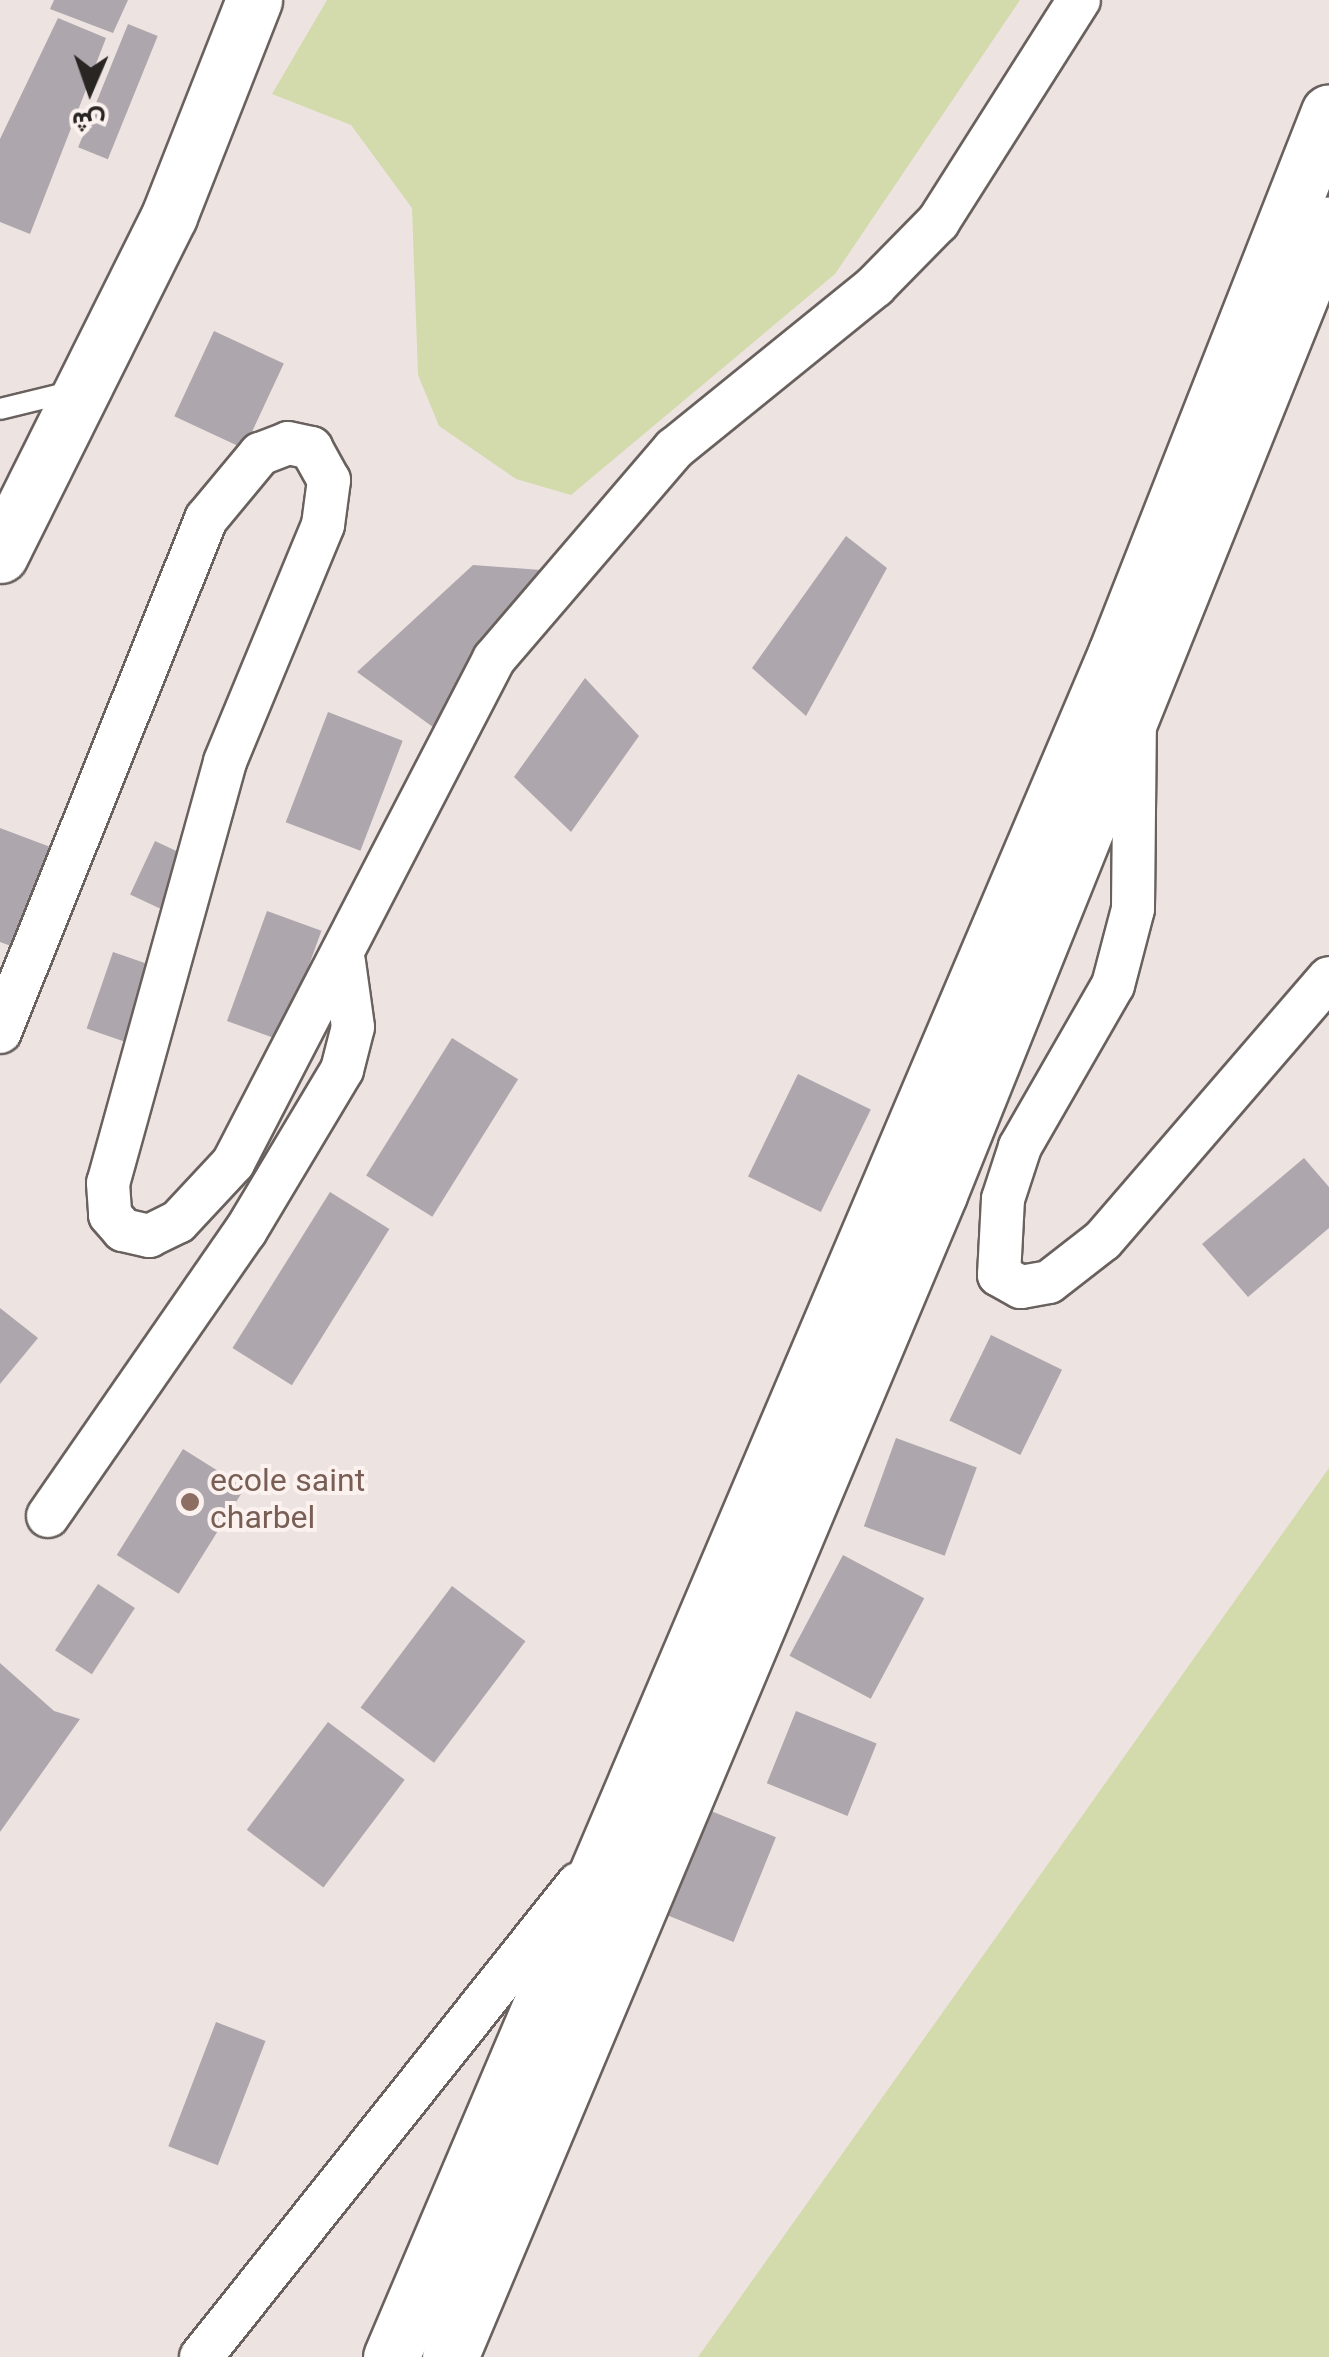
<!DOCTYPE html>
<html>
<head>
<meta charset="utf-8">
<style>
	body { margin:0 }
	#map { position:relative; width:1329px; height:2357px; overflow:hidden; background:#ede4e1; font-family:Georgia,Vazirmatn,serif }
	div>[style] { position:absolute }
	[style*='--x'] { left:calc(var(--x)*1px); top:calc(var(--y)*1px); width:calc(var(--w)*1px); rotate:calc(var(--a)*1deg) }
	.green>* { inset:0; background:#d3daac }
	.building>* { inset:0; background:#ada6ac; transform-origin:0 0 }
	.roads { filter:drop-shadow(2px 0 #69615e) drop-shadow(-2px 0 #69615e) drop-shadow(0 2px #69615e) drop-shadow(0 -2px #69615e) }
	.service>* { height:20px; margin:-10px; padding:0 10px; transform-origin:10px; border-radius:10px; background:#fff }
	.minor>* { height:42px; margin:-21px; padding:0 21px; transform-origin:21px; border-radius:21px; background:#fff }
	.secondary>* { height:55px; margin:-27.5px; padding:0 27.5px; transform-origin:27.5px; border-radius:27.5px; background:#fff }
	.dots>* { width:28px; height:28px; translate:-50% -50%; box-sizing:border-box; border:5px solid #fbf1ee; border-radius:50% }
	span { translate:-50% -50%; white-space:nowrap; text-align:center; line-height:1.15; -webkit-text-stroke:8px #fbf1ee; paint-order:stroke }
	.education-label { font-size:32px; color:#785e54 }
	.left { translate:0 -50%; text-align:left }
	.north { position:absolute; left:40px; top:40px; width:100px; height:100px; -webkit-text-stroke:8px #fbf1ee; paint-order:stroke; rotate:182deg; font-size:28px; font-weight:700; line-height:40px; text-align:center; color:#282523 }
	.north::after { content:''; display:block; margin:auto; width:35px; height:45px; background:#282523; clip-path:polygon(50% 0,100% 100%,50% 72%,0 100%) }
</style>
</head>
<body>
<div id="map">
	<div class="green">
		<i style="clip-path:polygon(327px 0,1020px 0,835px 274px,571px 495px,516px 479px,439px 426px,418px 375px,412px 208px,351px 125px,272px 94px)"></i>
		<i style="clip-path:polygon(1329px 1468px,1329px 2357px,698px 2357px)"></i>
	</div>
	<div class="building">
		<i style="clip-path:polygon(54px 0,128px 0,113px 33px,50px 9px)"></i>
		<i style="clip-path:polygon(58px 18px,106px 38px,30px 234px,0 222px,0 139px)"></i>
		<i style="left:128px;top:24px;width:32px;height:133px;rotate:22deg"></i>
		<i style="left:214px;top:331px;width:77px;height:94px;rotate:25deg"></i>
		<i style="clip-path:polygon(846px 536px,887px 568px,806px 716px,752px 668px)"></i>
		<i style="clip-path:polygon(473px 565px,541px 570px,437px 730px,357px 672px)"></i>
		<i style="clip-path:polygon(585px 678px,639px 736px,571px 832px,514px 777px)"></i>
		<i style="left:328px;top:712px;width:80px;height:118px;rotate:21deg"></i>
		<i style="clip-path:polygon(0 828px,61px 851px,22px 950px,0 942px)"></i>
		<i style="left:155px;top:841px;width:43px;height:59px;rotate:25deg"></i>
		<i style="left:267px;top:911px;width:58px;height:117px;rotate:20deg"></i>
		<i style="left:113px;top:952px;width:42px;height:81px;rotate:19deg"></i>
		<i style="left:452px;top:1038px;width:78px;height:162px;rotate:32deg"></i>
		<i style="left:798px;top:1074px;width:81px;height:114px;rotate:26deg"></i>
		<i style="clip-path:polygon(1304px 1158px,1329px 1187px,1329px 1228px,1248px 1297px,1202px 1244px)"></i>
		<i style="left:330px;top:1192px;width:70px;height:184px;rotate:32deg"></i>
		<i style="clip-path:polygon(0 1308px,38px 1338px,0 1384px)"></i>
		<i style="left:991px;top:1335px;width:79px;height:95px;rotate:26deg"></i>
		<i style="left:896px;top:1438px;width:86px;height:94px;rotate:20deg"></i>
		<i style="left:183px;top:1449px;width:73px;height:125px;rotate:32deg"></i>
		<i style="left:843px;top:1555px;width:92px;height:114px;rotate:28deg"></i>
		<i style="left:98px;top:1584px;width:44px;height:79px;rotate:33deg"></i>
		<i style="left:452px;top:1586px;width:92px;height:152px;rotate:37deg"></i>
		<i style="clip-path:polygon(0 1663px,54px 1711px,80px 1719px,0 1832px)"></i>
		<i style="left:796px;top:1711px;width:87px;height:78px;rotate:22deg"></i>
		<i style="left:328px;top:1722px;width:96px;height:135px;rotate:37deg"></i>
		<i style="left:711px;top:1811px;width:70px;height:113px;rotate:22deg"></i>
		<i style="left:216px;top:2022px;width:53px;height:133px;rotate:21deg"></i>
	</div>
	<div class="roads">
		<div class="service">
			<i style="--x:0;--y:409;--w:76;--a:-13.7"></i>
		</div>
		<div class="minor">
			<i style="--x:1135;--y:715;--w:194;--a:90.6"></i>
			<i style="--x:1133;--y:909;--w:79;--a:104.7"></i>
			<i style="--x:1113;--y:985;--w:187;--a:119.9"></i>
			<i style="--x:1020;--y:1147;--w:55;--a:108.1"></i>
			<i style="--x:1003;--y:1199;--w:76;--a:93"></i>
			<i style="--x:999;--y:1275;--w:25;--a:29"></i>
			<i style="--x:1021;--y:1287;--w:28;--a:-10"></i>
			<i style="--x:1049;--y:1282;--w:68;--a:-37.9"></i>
			<i style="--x:1103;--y:1240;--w:346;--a:-49.2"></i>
			<i style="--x:0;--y:1032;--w:553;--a:-68.12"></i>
			<i style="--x:206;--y:519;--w:85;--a:-50.3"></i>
			<i style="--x:260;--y:454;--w:30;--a:-21"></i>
			<i style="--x:288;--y:443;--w:24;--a:12"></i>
			<i style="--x:311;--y:448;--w:37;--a:61"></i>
			<i style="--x:329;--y:480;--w:45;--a:97.6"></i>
			<i style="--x:323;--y:525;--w:256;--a:112.5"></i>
			<i style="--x:225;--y:762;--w:437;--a:105.5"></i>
			<i style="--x:108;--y:1183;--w:32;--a:86"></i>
			<i style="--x:110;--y:1215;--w:20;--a:49"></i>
			<i style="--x:123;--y:1230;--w:27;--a:13"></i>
			<i style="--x:149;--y:1236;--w:32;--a:-26"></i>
			<i style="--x:178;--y:1222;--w:81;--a:-47"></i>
			<i style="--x:233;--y:1163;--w:568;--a:-62.62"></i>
			<i style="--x:494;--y:659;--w:277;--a:-49.4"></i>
			<i style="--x:674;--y:449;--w:259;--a:-39"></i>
			<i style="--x:875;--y:286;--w:90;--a:-45.5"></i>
			<i style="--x:938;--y:222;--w:263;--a:-57.6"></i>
			<i style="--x:48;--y:1516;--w:346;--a:-55.3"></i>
			<i style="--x:245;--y:1232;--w:189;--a:-59.1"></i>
			<i style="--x:342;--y:1070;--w:44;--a:-75.7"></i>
			<i style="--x:353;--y:1027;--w:66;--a:-97.9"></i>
			<i style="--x:201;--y:2357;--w:605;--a:-51.44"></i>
		</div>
		<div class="secondary">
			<i style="--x:0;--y:555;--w:379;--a:-63.5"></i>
			<i style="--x:169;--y:216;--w:232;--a:-68.5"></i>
			<i style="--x:391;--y:2357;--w:1852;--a:-66.95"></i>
			<i style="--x:1116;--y:653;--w:581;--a:-68.51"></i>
			<i style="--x:450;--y:2357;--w:1262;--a:-67.19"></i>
			<i style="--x:939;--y:1194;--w:1045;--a:-68.08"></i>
		</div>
	</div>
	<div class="dots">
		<i style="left:190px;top:1502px;background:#8d6e63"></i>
	</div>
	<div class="education-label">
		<span class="left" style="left:210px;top:1502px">ecole saint<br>charbel</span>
	</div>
	<div class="north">ش</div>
</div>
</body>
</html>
